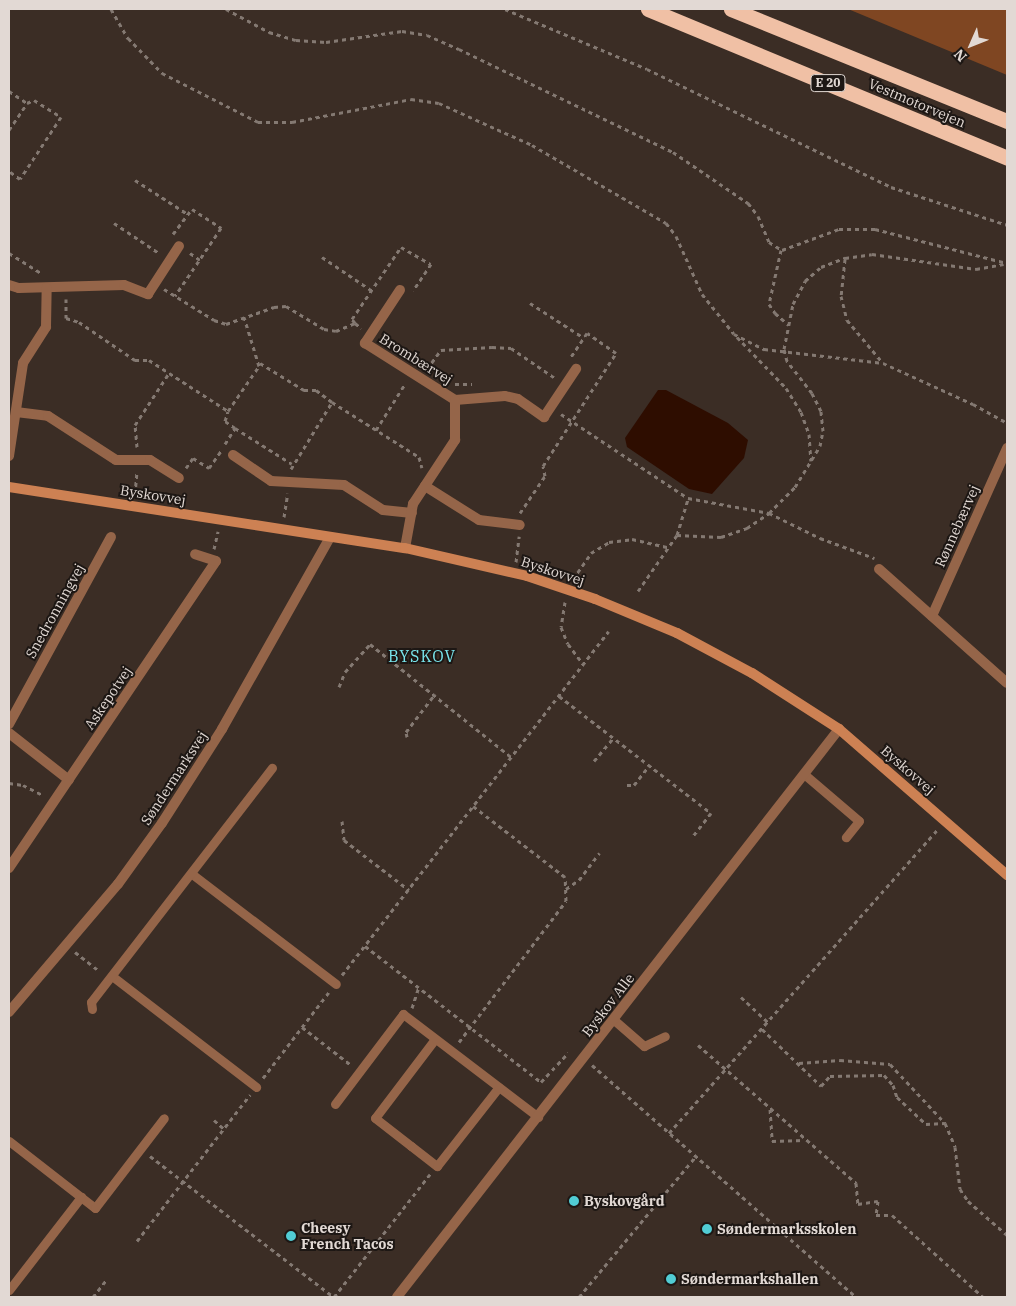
<!DOCTYPE html>
<html>
<head>
<meta charset="utf-8">
<style>
	body { margin:0 }
	#map { position:relative; width:1016px; height:1306px; overflow:hidden; background:#3b2d25; font-family:"IBM Plex Serif",serif }
	div>[style] { position:absolute }
	[style*='--x'] { left:calc(var(--x)*1px); top:calc(var(--y)*1px); width:calc(var(--w)*1px); rotate:calc(var(--a)*1deg) }
	.green>* { inset:0; background:#7f4622 }
	.water>* { inset:0; background:#2e0d00 }
	.path>* { height:3px; margin-top:-1.5px; transform-origin:0; background:repeating-linear-gradient(90deg,#847972 0 4px,transparent 0 8px) }
	.service>* { height:9px; margin:-4.5px; padding:0 4.5px; transform-origin:4.5px; border-radius:4.5px; background:#956549 }
	.minor>* { height:10px; margin:-5px; padding:0 5px; transform-origin:5px; border-radius:5px; background:#956549 }
	.tertiary>* { height:10px; margin:-5px; padding:0 5px; transform-origin:5px; border-radius:5px; background:#956549 }
	.secondary>* { height:10px; margin:-5px; padding:0 5px; transform-origin:5px; border-radius:5px; background:#cd8153 }
	.motorway>* { height:15px; margin:-7.5px; padding:0 7.5px; transform-origin:7.5px; border-radius:7.5px; background:#f0c0a5 }
	.dots>* { width:14px; height:14px; translate:-50% -50%; box-sizing:border-box; border:2px solid #1d1714; border-radius:50% }
	span { translate:-50% -50%; white-space:nowrap; text-align:center; line-height:1.15; -webkit-text-stroke:4px #1d1714; paint-order:stroke }
	.shield-label span { padding:1px 4px; background:#1d1714; border:1px solid; border-radius:4px; -webkit-text-stroke-width:0 }
	.shield-label { font-size:12px; color:#e2d9d4; font-weight:700 }
	.street-label { font-size:14px; color:#e2d9d4 }
	.poi-label { font-size:14px; color:#e2d9d4; font-weight:700 }
	.left { translate:0 -50%; text-align:left }
	.quarter-label { font-size:16px; color:#79e5ec; letter-spacing:1px }
	.frame { position:absolute; inset:0; border:10px solid #e2d9d4; pointer-events:none }
	.north { position:absolute; left:946px; top:20px; width:50px; height:50px; -webkit-text-stroke:4px #1d1714; paint-order:stroke; rotate:226deg; font-size:14px; font-weight:700; line-height:20px; text-align:center; color:#e2d9d4 }
	.north::after { content:''; display:block; margin:auto; width:18px; height:22px; background:#e2d9d4; clip-path:polygon(50% 0,100% 100%,50% 72%,0 100%) }
</style>
</head>
<body>
<div id="map">
	<div class="green">
		<i style="clip-path:polygon(848px 9px,1007px 9px,1007px 75px)"></i>
	</div>
	<div class="water">
		<i style="clip-path:polygon(658px 390px,666px 390px,728px 423px,748px 440px,744px 458px,712px 494px,689px 489px,627px 447px,625px 438px)"></i>
	</div>
	<div class="path">
		<i style="--x:111;--y:9;--w:34;--a:60"></i>
		<i style="--x:128;--y:38;--w:49;--a:45.8"></i>
		<i style="--x:162;--y:73;--w:108;--a:27"></i>
		<i style="--x:258;--y:122;--w:34;--a:0"></i>
		<i style="--x:292;--y:122;--w:121;--a:-10.9"></i>
		<i style="--x:411;--y:99;--w:28;--a:8"></i>
		<i style="--x:439;--y:103;--w:102;--a:24.3"></i>
		<i style="--x:532;--y:145;--w:155;--a:30.2"></i>
		<i style="--x:666;--y:223;--w:16;--a:52"></i>
		<i style="--x:676;--y:236;--w:64;--a:65.9"></i>
		<i style="--x:702;--y:294;--w:51;--a:51.3"></i>
		<i style="--x:734;--y:334;--w:34;--a:27"></i>
		<i style="--x:764;--y:349;--w:120;--a:6.7"></i>
		<i style="--x:226;--y:9;--w:49;--a:28.1"></i>
		<i style="--x:269;--y:32;--w:28;--a:17"></i>
		<i style="--x:296;--y:40;--w:30;--a:4"></i>
		<i style="--x:326;--y:42;--w:77;--a:-8.2"></i>
		<i style="--x:402;--y:31;--w:25;--a:9"></i>
		<i style="--x:427;--y:35;--w:35;--a:24"></i>
		<i style="--x:459;--y:49;--w:237;--a:25.7"></i>
		<i style="--x:673;--y:152;--w:91;--a:34.2"></i>
		<i style="--x:748;--y:203;--w:16;--a:52"></i>
		<i style="--x:758;--y:216;--w:28;--a:67"></i>
		<i style="--x:769;--y:242;--w:15;--a:32"></i>
		<i style="--x:782;--y:250;--w:61;--a:-20.2"></i>
		<i style="--x:839;--y:229;--w:36;--a:0"></i>
		<i style="--x:875;--y:229;--w:135;--a:14.5"></i>
		<i style="--x:505;--y:9;--w:154;--a:22.9"></i>
		<i style="--x:647;--y:69;--w:271;--a:25.8"></i>
		<i style="--x:891;--y:187;--w:122;--a:18.1"></i>
		<i style="--x:9;--y:91;--w:22;--a:34"></i>
		<i style="--x:27;--y:103;--w:8;--a:-23"></i>
		<i style="--x:34;--y:100;--w:32;--a:32"></i>
		<i style="--x:61;--y:117;--w:74;--a:123.5"></i>
		<i style="--x:20;--y:179;--w:14;--a:-144"></i>
		<i style="--x:9;--y:130;--w:32;--a:-56"></i>
		<i style="--x:135;--y:180;--w:61;--a:32.9"></i>
		<i style="--x:114;--y:223;--w:54;--a:33.7"></i>
		<i style="--x:173;--y:234;--w:31;--a:-53"></i>
		<i style="--x:192;--y:209;--w:35;--a:33"></i>
		<i style="--x:221;--y:228;--w:82;--a:124.1"></i>
		<i style="--x:781;--y:250;--w:55;--a:102.5"></i>
		<i style="--x:769;--y:304;--w:11;--a:56"></i>
		<i style="--x:775;--y:313;--w:18;--a:41"></i>
		<i style="--x:9;--y:253;--w:39;--a:32"></i>
		<i style="--x:190;--y:253;--w:12;--a:35"></i>
		<i style="--x:322;--y:257;--w:59;--a:34"></i>
		<i style="--x:845;--y:259;--w:37;--a:96"></i>
		<i style="--x:841;--y:296;--w:25;--a:76"></i>
		<i style="--x:847;--y:320;--w:56;--a:50.1"></i>
		<i style="--x:883;--y:363;--w:99;--a:24.5"></i>
		<i style="--x:973;--y:404;--w:39;--a:29"></i>
		<i style="--x:164;--y:289;--w:59;--a:31.8"></i>
		<i style="--x:214;--y:320;--w:13;--a:18"></i>
		<i style="--x:226;--y:324;--w:51;--a:-19.5"></i>
		<i style="--x:274;--y:307;--w:12;--a:-5"></i>
		<i style="--x:286;--y:306;--w:44;--a:31.2"></i>
		<i style="--x:324;--y:329;--w:12;--a:9"></i>
		<i style="--x:336;--y:331;--w:21;--a:-23"></i>
		<i style="--x:355;--y:323;--w:8;--a:40"></i>
		<i style="--x:66;--y:299;--w:19;--a:90"></i>
		<i style="--x:66;--y:318;--w:14;--a:17"></i>
		<i style="--x:79;--y:322;--w:68;--a:34.2"></i>
		<i style="--x:135;--y:360;--w:14;--a:0"></i>
		<i style="--x:149;--y:360;--w:94;--a:32.8"></i>
		<i style="--x:530;--y:303;--w:64;--a:32.9"></i>
		<i style="--x:355;--y:323;--w:5;--a:-127"></i>
		<i style="--x:352;--y:319;--w:87;--a:-55.8"></i>
		<i style="--x:401;--y:247;--w:34;--a:30"></i>
		<i style="--x:431;--y:264;--w:32;--a:124"></i>
		<i style="--x:737;--y:337;--w:71;--a:46.1"></i>
		<i style="--x:786;--y:388;--w:28;--a:58"></i>
		<i style="--x:801;--y:412;--w:23;--a:70"></i>
		<i style="--x:809;--y:434;--w:27;--a:86"></i>
		<i style="--x:260;--y:363;--w:52;--a:31.5"></i>
		<i style="--x:304;--y:390;--w:12;--a:0"></i>
		<i style="--x:316;--y:390;--w:20;--a:37"></i>
		<i style="--x:427;--y:369;--w:24;--a:-54"></i>
		<i style="--x:441;--y:350;--w:51;--a:-3.4"></i>
		<i style="--x:492;--y:347;--w:19;--a:3"></i>
		<i style="--x:511;--y:348;--w:53;--a:34.3"></i>
		<i style="--x:455;--y:384;--w:17;--a:0"></i>
		<i style="--x:561;--y:414;--w:152;--a:33.5"></i>
		<i style="--x:688;--y:498;--w:82;--a:10.5"></i>
		<i style="--x:769;--y:513;--w:57;--a:26.1"></i>
		<i style="--x:820;--y:538;--w:58;--a:20.3"></i>
		<i style="--x:235;--y:428;--w:67;--a:32.3"></i>
		<i style="--x:376;--y:430;--w:54;--a:-57.8"></i>
		<i style="--x:225;--y:444;--w:19;--a:-58"></i>
		<i style="--x:235;--y:428;--w:12;--a:-145"></i>
		<i style="--x:225;--y:421;--w:10;--a:-73"></i>
		<i style="--x:228;--y:411;--w:55;--a:-55.4"></i>
		<i style="--x:259;--y:366;--w:51;--a:-107"></i>
		<i style="--x:137;--y:447;--w:22;--a:-95"></i>
		<i style="--x:135;--y:425;--w:62;--a:-56.8"></i>
		<i style="--x:186;--y:468;--w:12;--a:-55"></i>
		<i style="--x:193;--y:458;--w:19;--a:32"></i>
		<i style="--x:209;--y:468;--w:21;--a:-55"></i>
		<i style="--x:291;--y:469;--w:79;--a:-58.5"></i>
		<i style="--x:332;--y:402;--w:103;--a:32.3"></i>
		<i style="--x:419;--y:457;--w:11;--a:75"></i>
		<i style="--x:135;--y:494;--w:23;--a:-85"></i>
		<i style="--x:520;--y:513;--w:45;--a:-56"></i>
		<i style="--x:545;--y:476;--w:10;--a:-101"></i>
		<i style="--x:543;--y:466;--w:135;--a:-57.1"></i>
		<i style="--x:616;--y:353;--w:35;--a:-145"></i>
		<i style="--x:587;--y:333;--w:29;--a:124"></i>
		<i style="--x:284;--y:517;--w:24;--a:-81"></i>
		<i style="--x:677;--y:535;--w:44;--a:2.6"></i>
		<i style="--x:721;--y:537;--w:28;--a:-19"></i>
		<i style="--x:747;--y:528;--w:27;--a:-34"></i>
		<i style="--x:769;--y:513;--w:37;--a:-45"></i>
		<i style="--x:795;--y:487;--w:48;--a:-58.6"></i>
		<i style="--x:820;--y:446;--w:15;--a:-79"></i>
		<i style="--x:823;--y:431;--w:20;--a:-96"></i>
		<i style="--x:821;--y:411;--w:20;--a:-117"></i>
		<i style="--x:812;--y:393;--w:41;--a:-128"></i>
		<i style="--x:787;--y:361;--w:12;--a:-104"></i>
		<i style="--x:784;--y:349;--w:46;--a:-78.7"></i>
		<i style="--x:793;--y:304;--w:26;--a:-62"></i>
		<i style="--x:805;--y:281;--w:21;--a:-41"></i>
		<i style="--x:821;--y:267;--w:26;--a:-21"></i>
		<i style="--x:845;--y:258;--w:27;--a:-8"></i>
		<i style="--x:872;--y:254;--w:105;--a:8.2"></i>
		<i style="--x:976;--y:269;--w:28;--a:-10"></i>
		<i style="--x:214;--y:549;--w:18;--a:-77"></i>
		<i style="--x:516;--y:562;--w:26;--a:-83"></i>
		<i style="--x:573;--y:579;--w:32;--a:-55"></i>
		<i style="--x:591;--y:553;--w:21;--a:-31"></i>
		<i style="--x:609;--y:542;--w:23;--a:-7"></i>
		<i style="--x:632;--y:539;--w:39;--a:13"></i>
		<i style="--x:638;--y:591;--w:68;--a:-55.1"></i>
		<i style="--x:677;--y:535;--w:39;--a:-73"></i>
		<i style="--x:565;--y:602;--w:25;--a:99"></i>
		<i style="--x:561;--y:627;--w:18;--a:68"></i>
		<i style="--x:568;--y:644;--w:25;--a:53"></i>
		<i style="--x:339;--y:687;--w:16;--a:-68"></i>
		<i style="--x:345;--y:672;--w:38;--a:-48"></i>
		<i style="--x:370;--y:644;--w:181;--a:38.7"></i>
		<i style="--x:559;--y:696;--w:192;--a:37.6"></i>
		<i style="--x:711;--y:813;--w:29;--a:128"></i>
		<i style="--x:407;--y:737;--w:5;--a:-101"></i>
		<i style="--x:406;--y:732;--w:48;--a:-52.7"></i>
		<i style="--x:594;--y:761;--w:30;--a:-50"></i>
		<i style="--x:9;--y:783;--w:14;--a:8"></i>
		<i style="--x:23;--y:785;--w:22;--a:27"></i>
		<i style="--x:627;--y:785;--w:7;--a:0"></i>
		<i style="--x:634;--y:785;--w:24;--a:-52"></i>
		<i style="--x:342;--y:821;--w:19;--a:84"></i>
		<i style="--x:344;--y:840;--w:82;--a:37.6"></i>
		<i style="--x:566;--y:889;--w:16;--a:-35"></i>
		<i style="--x:579;--y:880;--w:34;--a:-53"></i>
		<i style="--x:365;--y:946;--w:222;--a:37.7"></i>
		<i style="--x:541;--y:1082;--w:40;--a:-47"></i>
		<i style="--x:75;--y:952;--w:31;--a:38"></i>
		<i style="--x:342;--y:975;--w:435;--a:-52.2"></i>
		<i style="--x:741;--y:997;--w:37;--a:43"></i>
		<i style="--x:412;--y:1008;--w:22;--a:-72"></i>
		<i style="--x:302;--y:1027;--w:62;--a:37.8"></i>
		<i style="--x:762;--y:1029;--w:82;--a:44"></i>
		<i style="--x:821;--y:1086;--w:13;--a:-48"></i>
		<i style="--x:830;--y:1076;--w:54;--a:-1.1"></i>
		<i style="--x:884;--y:1075;--w:13;--a:48"></i>
		<i style="--x:893;--y:1085;--w:13;--a:72"></i>
		<i style="--x:897;--y:1097;--w:40;--a:43"></i>
		<i style="--x:926;--y:1124;--w:19;--a:-3"></i>
		<i style="--x:945;--y:1123;--w:26;--a:67"></i>
		<i style="--x:955;--y:1147;--w:42;--a:83.2"></i>
		<i style="--x:960;--y:1189;--w:14;--a:56"></i>
		<i style="--x:968;--y:1201;--w:52;--a:41.1"></i>
		<i style="--x:459;--y:1042;--w:177;--a:-52.8"></i>
		<i style="--x:566;--y:901;--w:24;--a:-92"></i>
		<i style="--x:565;--y:877;--w:116;--a:-142.3"></i>
		<i style="--x:698;--y:1045;--w:210;--a:41.1"></i>
		<i style="--x:856;--y:1183;--w:21;--a:85"></i>
		<i style="--x:858;--y:1204;--w:20;--a:-9"></i>
		<i style="--x:878;--y:1201;--w:14;--a:98"></i>
		<i style="--x:876;--y:1215;--w:16;--a:0"></i>
		<i style="--x:892;--y:1215;--w:122;--a:42"></i>
		<i style="--x:799;--y:1063;--w:41;--a:-4.2"></i>
		<i style="--x:840;--y:1060;--w:50;--a:4.6"></i>
		<i style="--x:890;--y:1064;--w:81;--a:47"></i>
		<i style="--x:592;--y:1065;--w:351;--a:41.3"></i>
		<i style="--x:263;--y:1078;--w:108;--a:-52.5"></i>
		<i style="--x:770;--y:1109;--w:32;--a:86"></i>
		<i style="--x:772;--y:1141;--w:32;--a:-2"></i>
		<i style="--x:214;--y:1120;--w:13;--a:42"></i>
		<i style="--x:669;--y:1133;--w:405;--a:-48.5"></i>
		<i style="--x:150;--y:1156;--w:232;--a:37.5"></i>
		<i style="--x:137;--y:1241;--w:185;--a:-52.3"></i>
		<i style="--x:93;--y:1297;--w:23;--a:-52"></i>
		<i style="--x:334;--y:1297;--w:156;--a:-52"></i>
		<i style="--x:579;--y:1297;--w:183;--a:-50.3"></i>
	</div>
	<div class="service">
		<i style="--x:804;--y:774;--w:72;--a:40.5"></i>
		<i style="--x:859;--y:821;--w:21;--a:129"></i>
		<i style="--x:192;--y:874;--w:181;--a:37.4"></i>
		<i style="--x:112;--y:976;--w:182;--a:37.6"></i>
		<i style="--x:92;--y:1009;--w:7;--a:-98"></i>
		<i style="--x:91;--y:1002;--w:296;--a:-52.3"></i>
		<i style="--x:614;--y:1020;--w:40;--a:41"></i>
		<i style="--x:644;--y:1046;--w:23;--a:-25"></i>
		<i style="--x:435;--y:1039;--w:99;--a:127.2"></i>
		<i style="--x:375;--y:1118;--w:46;--a:37.9"></i>
		<i style="--x:411;--y:1146;--w:33;--a:38"></i>
		<i style="--x:437;--y:1166;--w:100;--a:-51.9"></i>
		<i style="--x:335;--y:1104;--w:113;--a:-52.9"></i>
		<i style="--x:403;--y:1014;--w:170;--a:37.3"></i>
		<i style="--x:9;--y:1141;--w:109;--a:37.9"></i>
		<i style="--x:95;--y:1208;--w:113;--a:-52.5"></i>
		<i style="--x:9;--y:1290;--w:118;--a:-52.3"></i>
	</div>
	<div class="minor">
		<i style="--x:9;--y:285;--w:10;--a:17"></i>
		<i style="--x:19;--y:288;--w:105;--a:-1.6"></i>
		<i style="--x:124;--y:285;--w:26;--a:21"></i>
		<i style="--x:148;--y:294;--w:57;--a:-57.1"></i>
		<i style="--x:400;--y:290;--w:64;--a:123.4"></i>
		<i style="--x:365;--y:343;--w:107;--a:32.3"></i>
		<i style="--x:455;--y:400;--w:50;--a:-4.6"></i>
		<i style="--x:505;--y:396;--w:13;--a:13"></i>
		<i style="--x:518;--y:399;--w:32;--a:35"></i>
		<i style="--x:544;--y:417;--w:58;--a:-56.3"></i>
		<i style="--x:16;--y:412;--w:32;--a:7"></i>
		<i style="--x:48;--y:416;--w:81;--a:32.9"></i>
		<i style="--x:116;--y:460;--w:34;--a:0"></i>
		<i style="--x:150;--y:460;--w:34;--a:32"></i>
		<i style="--x:233;--y:455;--w:46;--a:34.4"></i>
		<i style="--x:271;--y:481;--w:73;--a:3.1"></i>
		<i style="--x:344;--y:485;--w:46;--a:32.7"></i>
		<i style="--x:383;--y:510;--w:29;--a:6"></i>
		<i style="--x:9;--y:456;--w:94;--a:-81.4"></i>
		<i style="--x:23;--y:363;--w:43;--a:-57.4"></i>
		<i style="--x:46;--y:327;--w:39;--a:-89"></i>
		<i style="--x:425;--y:486;--w:64;--a:32.2"></i>
		<i style="--x:479;--y:520;--w:41;--a:7"></i>
		<i style="--x:405;--y:548;--w:45;--a:-79.7"></i>
		<i style="--x:413;--y:504;--w:77;--a:-56.7"></i>
		<i style="--x:455;--y:440;--w:40;--a:-90"></i>
		<i style="--x:879;--y:569;--w:171;--a:41.7"></i>
		<i style="--x:932;--y:616;--w:184;--a:-65.9"></i>
		<i style="--x:9;--y:724;--w:213;--a:-61.4"></i>
		<i style="--x:9;--y:733;--w:76;--a:38.1"></i>
		<i style="--x:9;--y:868;--w:370;--a:-56"></i>
		<i style="--x:216;--y:561;--w:22;--a:-162"></i>
		<i style="--x:397;--y:1297;--w:720;--a:-52.11"></i>
	</div>
	<div class="tertiary">
		<i style="--x:9;--y:1012;--w:168;--a:-49.6"></i>
		<i style="--x:118;--y:884;--w:75;--a:-54.2"></i>
		<i style="--x:162;--y:823;--w:112;--a:-57.4"></i>
		<i style="--x:222;--y:729;--w:220;--a:-60.6"></i>
	</div>
	<div class="secondary">
		<i style="--x:9;--y:487;--w:401;--a:8.8"></i>
		<i style="--x:405;--y:548;--w:125;--a:12.9"></i>
		<i style="--x:527;--y:576;--w:72;--a:18.7"></i>
		<i style="--x:595;--y:599;--w:89;--a:22.5"></i>
		<i style="--x:677;--y:633;--w:85;--a:28.1"></i>
		<i style="--x:752;--y:673;--w:103;--a:32.8"></i>
		<i style="--x:839;--y:729;--w:223;--a:41"></i>
	</div>
	<div class="motorway">
		<i style="--x:648;--y:9;--w:389;--a:22.5"></i>
		<i style="--x:731;--y:9;--w:298;--a:22.1"></i>
	</div>
	<div class="dots">
		<i style="left:574px;top:1201px;background:#51ccd4"></i>
		<i style="left:707px;top:1229px;background:#51ccd4"></i>
		<i style="left:291px;top:1236px;background:#51ccd4"></i>
		<i style="left:671px;top:1279px;background:#51ccd4"></i>
	</div>
	<div class="shield-label">
		<span style="left:828px;top:83px">E 20</span>
	</div>
	<div class="street-label">
		<span style="left:917px;top:103px;rotate:23deg">Vestmotorvejen</span>
		<span style="left:416px;top:359px;rotate:32deg">Brombærvej</span>
		<span style="left:153px;top:495px;rotate:9deg">Byskovvej</span>
		<span style="left:957px;top:526px;rotate:-66deg">Rønnebærvej</span>
		<span style="left:553px;top:571px;rotate:18deg">Byskovvej</span>
		<span style="left:55px;top:611px;rotate:-61deg">Snedronningvej</span>
		<span style="left:108px;top:698px;rotate:-56deg">Askepotvej</span>
		<span style="left:908px;top:770px;rotate:41deg">Byskovvej</span>
		<span style="left:174px;top:778px;rotate:-57deg">Søndermarksvej</span>
		<span style="left:608px;top:1005px;rotate:-52deg">Byskov Alle</span>
	</div>
	<div class="poi-label">
		<span class="left" style="left:584px;top:1201px">Byskovgård</span>
		<span class="left" style="left:301px;top:1236px">Cheesy<br>French Tacos</span>
		<span class="left" style="left:717px;top:1229px">Søndermarksskolen</span>
		<span class="left" style="left:681px;top:1279px">Søndermarkshallen</span>
	</div>
	<div class="quarter-label">
		<span style="left:422px;top:656px">BYSKOV</span>
	</div>
	<div class="frame"></div>
	<div class="north">N</div>
</div>
</body>
</html>
